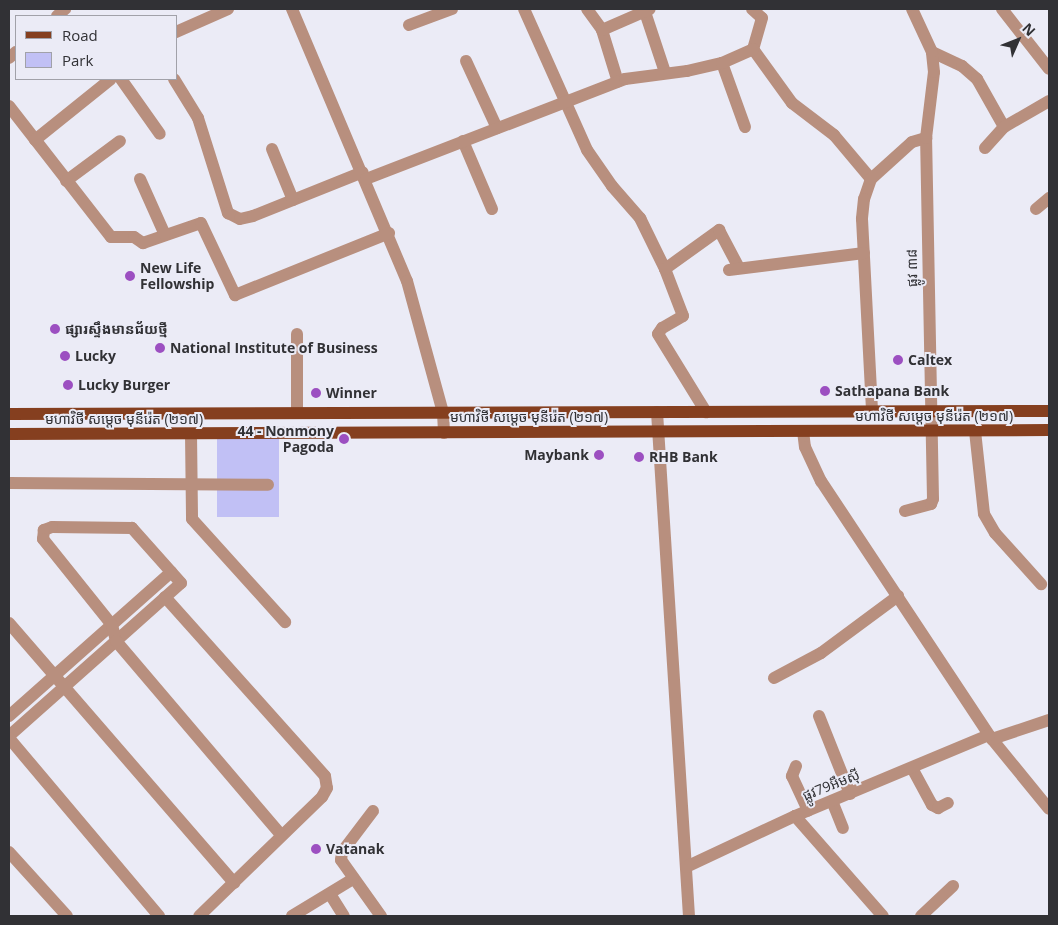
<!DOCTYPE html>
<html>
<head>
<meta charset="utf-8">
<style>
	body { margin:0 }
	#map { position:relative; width:1058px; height:925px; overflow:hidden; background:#ebebf6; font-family:"Open Sans","Noto Sans Khmer",sans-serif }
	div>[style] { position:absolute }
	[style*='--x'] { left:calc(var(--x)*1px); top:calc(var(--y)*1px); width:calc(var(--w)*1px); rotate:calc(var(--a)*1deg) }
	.green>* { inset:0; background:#c1c0f5; transform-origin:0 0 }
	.minor>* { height:12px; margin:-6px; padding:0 6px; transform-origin:6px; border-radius:6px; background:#b88f7e }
	.major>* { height:12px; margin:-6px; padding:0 6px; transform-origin:6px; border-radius:6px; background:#853f1f }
	.dots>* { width:14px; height:14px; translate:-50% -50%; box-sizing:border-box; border:2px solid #ebebf6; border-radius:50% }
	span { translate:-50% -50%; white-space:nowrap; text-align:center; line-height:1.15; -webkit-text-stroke:4px #ebebf6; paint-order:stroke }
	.poi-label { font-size:14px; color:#313135; font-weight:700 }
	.left { translate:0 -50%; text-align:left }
	.right { translate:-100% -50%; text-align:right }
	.street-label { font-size:14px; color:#313135 }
	.frame { position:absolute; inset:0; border:10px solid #313135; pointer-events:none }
	.legend { position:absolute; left:15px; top:15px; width:162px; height:65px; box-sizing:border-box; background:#ebebf6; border:1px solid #a1a1a9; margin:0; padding:6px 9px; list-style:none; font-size:15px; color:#313135 }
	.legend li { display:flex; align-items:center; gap:10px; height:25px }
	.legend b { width:25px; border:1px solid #a1a1a9 }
	.north { position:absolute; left:993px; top:15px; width:50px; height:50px; -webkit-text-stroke:4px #ebebf6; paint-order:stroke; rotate:46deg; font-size:14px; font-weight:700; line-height:20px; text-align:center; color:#313135 }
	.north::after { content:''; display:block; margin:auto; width:18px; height:22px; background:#313135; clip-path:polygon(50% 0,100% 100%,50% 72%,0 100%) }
</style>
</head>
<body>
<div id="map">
	<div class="green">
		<i style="left:217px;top:438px;width:62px;height:79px"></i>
	</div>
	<div class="minor">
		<i style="--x:292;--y:9;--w:295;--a:67.1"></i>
		<i style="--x:407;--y:281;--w:137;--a:74.7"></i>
		<i style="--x:443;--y:413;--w:20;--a:87"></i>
		<i style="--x:524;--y:9;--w:154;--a:65.9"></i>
		<i style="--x:587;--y:150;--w:44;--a:55.2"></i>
		<i style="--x:612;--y:186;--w:43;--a:48.8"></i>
		<i style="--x:640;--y:218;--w:57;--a:63.9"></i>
		<i style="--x:665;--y:269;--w:50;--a:69"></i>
		<i style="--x:683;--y:316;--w:24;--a:150"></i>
		<i style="--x:662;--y:328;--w:7;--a:124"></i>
		<i style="--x:658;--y:334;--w:92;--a:58.4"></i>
		<i style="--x:587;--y:9;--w:26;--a:54"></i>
		<i style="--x:602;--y:30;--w:54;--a:72.9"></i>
		<i style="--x:752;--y:9;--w:13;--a:42"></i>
		<i style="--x:762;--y:18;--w:32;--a:106"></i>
		<i style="--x:753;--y:49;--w:67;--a:54.2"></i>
		<i style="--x:792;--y:103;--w:53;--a:37.3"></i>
		<i style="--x:834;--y:135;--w:57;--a:49.9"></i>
		<i style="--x:871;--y:179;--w:21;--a:109"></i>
		<i style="--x:864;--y:199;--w:20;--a:96"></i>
		<i style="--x:862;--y:219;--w:192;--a:87"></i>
		<i style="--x:1002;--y:9;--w:76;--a:51.9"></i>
		<i style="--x:645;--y:12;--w:63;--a:71.6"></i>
		<i style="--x:57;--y:16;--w:11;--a:-41"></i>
		<i style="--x:409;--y:25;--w:46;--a:-20.4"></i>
		<i style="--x:602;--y:30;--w:52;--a:-23.6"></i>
		<i style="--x:176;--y:32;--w:57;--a:-23.9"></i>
		<i style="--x:932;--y:52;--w:33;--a:25"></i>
		<i style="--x:962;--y:66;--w:20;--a:41"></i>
		<i style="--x:977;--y:79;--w:55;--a:60.6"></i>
		<i style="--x:9;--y:58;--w:9;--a:-41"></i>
		<i style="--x:466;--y:61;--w:74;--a:65.2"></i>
		<i style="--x:722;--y:63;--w:68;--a:70.2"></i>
		<i style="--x:121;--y:79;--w:67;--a:54.7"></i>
		<i style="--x:174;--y:79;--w:46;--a:58.4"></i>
		<i style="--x:198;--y:118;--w:100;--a:72.5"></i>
		<i style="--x:228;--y:213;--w:13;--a:27"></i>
		<i style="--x:240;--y:219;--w:13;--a:-13"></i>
		<i style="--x:253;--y:216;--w:118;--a:-21.8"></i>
		<i style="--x:9;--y:106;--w:166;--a:52.1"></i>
		<i style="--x:111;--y:237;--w:23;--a:0"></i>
		<i style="--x:134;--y:237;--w:11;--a:34"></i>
		<i style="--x:143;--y:243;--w:61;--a:-19"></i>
		<i style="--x:201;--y:223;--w:80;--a:64.7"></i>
		<i style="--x:235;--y:295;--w:166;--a:-21.9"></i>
		<i style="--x:35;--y:140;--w:97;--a:-38.8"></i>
		<i style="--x:463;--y:141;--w:74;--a:66.9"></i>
		<i style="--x:985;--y:148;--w:28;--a:-48"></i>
		<i style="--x:1004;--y:127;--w:52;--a:-30"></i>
		<i style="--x:272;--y:149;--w:55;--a:67.6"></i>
		<i style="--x:140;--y:179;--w:61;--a:65.9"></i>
		<i style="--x:366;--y:179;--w:278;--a:-21.1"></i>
		<i style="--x:625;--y:79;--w:63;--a:-7.4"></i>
		<i style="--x:687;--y:71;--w:36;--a:-13"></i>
		<i style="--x:722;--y:63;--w:34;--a:-24"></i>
		<i style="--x:871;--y:179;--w:55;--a:-42.1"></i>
		<i style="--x:912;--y:142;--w:15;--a:-16"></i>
		<i style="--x:66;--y:181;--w:67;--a:-36.5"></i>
		<i style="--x:1036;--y:209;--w:17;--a:-40"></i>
		<i style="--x:665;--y:269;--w:67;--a:-35.8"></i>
		<i style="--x:719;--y:230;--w:43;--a:62.2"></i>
		<i style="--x:729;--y:270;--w:136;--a:-7.2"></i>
		<i style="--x:297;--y:334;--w:79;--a:90"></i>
		<i style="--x:657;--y:412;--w:505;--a:86.37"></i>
		<i style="--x:803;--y:431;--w:16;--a:83"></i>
		<i style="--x:805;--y:447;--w:38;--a:65"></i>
		<i style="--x:821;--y:481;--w:310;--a:56.5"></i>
		<i style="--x:992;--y:739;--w:90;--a:50.8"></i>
		<i style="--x:975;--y:431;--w:83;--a:83.8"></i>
		<i style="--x:984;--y:514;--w:22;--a:60"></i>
		<i style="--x:995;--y:533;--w:69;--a:48"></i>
		<i style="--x:191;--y:434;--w:85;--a:89.3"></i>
		<i style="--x:192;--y:519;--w:139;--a:47.9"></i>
		<i style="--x:9;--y:483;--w:259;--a:0.4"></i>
		<i style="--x:905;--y:511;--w:27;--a:-15"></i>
		<i style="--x:931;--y:504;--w:5;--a:-68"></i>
		<i style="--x:933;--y:499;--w:361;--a:-91.1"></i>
		<i style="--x:926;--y:138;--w:66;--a:-83.1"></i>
		<i style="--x:934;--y:72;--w:20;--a:-96"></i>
		<i style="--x:932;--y:52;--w:47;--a:-114.9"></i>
		<i style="--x:165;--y:597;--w:240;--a:48.2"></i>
		<i style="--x:325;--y:776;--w:12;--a:81"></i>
		<i style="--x:327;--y:788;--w:10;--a:119"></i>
		<i style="--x:322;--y:797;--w:171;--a:135.9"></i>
		<i style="--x:9;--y:623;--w:344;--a:49.1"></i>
		<i style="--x:774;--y:678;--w:53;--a:-28"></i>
		<i style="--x:821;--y:653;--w:96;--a:-36.5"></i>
		<i style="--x:9;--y:716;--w:217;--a:-41.6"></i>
		<i style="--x:819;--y:716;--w:84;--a:68.3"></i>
		<i style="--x:9;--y:736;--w:143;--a:-41.6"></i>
		<i style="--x:116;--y:641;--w:87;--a:-41.7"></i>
		<i style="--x:181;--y:583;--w:74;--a:-131.7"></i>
		<i style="--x:132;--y:528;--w:80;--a:-179.3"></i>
		<i style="--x:52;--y:527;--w:9;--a:159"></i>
		<i style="--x:44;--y:530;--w:9;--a:96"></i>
		<i style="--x:43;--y:539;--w:110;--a:51.3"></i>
		<i style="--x:112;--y:625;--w:16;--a:76"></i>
		<i style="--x:116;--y:641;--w:255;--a:49.6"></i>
		<i style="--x:9;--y:738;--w:233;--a:49.9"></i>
		<i style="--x:992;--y:739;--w:60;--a:-18.4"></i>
		<i style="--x:796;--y:766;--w:11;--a:112"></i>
		<i style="--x:792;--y:776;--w:38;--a:65"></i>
		<i style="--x:912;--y:768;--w:42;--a:61.6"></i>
		<i style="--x:932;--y:805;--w:7;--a:27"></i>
		<i style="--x:938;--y:808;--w:11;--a:-27"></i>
		<i style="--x:832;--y:801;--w:29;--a:68"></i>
		<i style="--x:373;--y:811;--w:51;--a:127.1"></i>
		<i style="--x:342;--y:852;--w:8;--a:97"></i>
		<i style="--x:341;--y:860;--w:69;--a:54.5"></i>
		<i style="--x:795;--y:816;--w:133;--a:48.7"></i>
		<i style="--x:9;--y:852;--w:86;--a:47.8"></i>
		<i style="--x:686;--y:867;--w:120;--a:-25.1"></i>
		<i style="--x:795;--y:816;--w:210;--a:-22.7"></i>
		<i style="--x:330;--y:894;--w:26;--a:58"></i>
		<i style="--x:292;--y:916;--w:71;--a:-31.2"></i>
		<i style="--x:921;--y:916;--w:44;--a:-43.2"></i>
	</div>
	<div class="major">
		<i style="--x:9;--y:414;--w:1040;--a:-0.17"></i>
		<i style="--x:9;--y:434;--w:1040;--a:-0.22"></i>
	</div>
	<div class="dots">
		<i style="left:130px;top:276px;background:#9c4fc1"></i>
		<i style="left:55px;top:329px;background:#9c4fc1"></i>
		<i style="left:160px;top:348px;background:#9c4fc1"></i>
		<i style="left:65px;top:356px;background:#9c4fc1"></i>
		<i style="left:898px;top:360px;background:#9c4fc1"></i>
		<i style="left:68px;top:385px;background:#9c4fc1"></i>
		<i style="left:825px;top:391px;background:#9c4fc1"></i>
		<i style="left:316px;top:393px;background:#9c4fc1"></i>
		<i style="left:344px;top:439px;background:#9c4fc1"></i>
		<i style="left:599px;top:455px;background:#9c4fc1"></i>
		<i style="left:639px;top:457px;background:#9c4fc1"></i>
		<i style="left:316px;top:849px;background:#9c4fc1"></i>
	</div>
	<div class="poi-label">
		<span class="left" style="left:140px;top:276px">New Life<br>Fellowship</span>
		<span class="left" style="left:65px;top:329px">ផ្សារស្ទឹងមានជ័យថ្មី</span>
		<span class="left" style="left:170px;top:348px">National Institute of Business</span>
		<span class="left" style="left:75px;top:356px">Lucky</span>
		<span class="left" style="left:908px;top:360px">Caltex</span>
		<span class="left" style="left:78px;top:385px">Lucky Burger</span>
		<span class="left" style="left:835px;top:391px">Sathapana Bank</span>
		<span class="left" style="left:326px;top:393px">Winner</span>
		<span class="right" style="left:334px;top:439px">44 - Nonmony<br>Pagoda</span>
		<span class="right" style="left:589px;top:455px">Maybank</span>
		<span class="left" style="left:649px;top:457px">RHB Bank</span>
		<span class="left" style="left:326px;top:849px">Vatanak</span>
	</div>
	<div class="street-label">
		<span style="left:912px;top:268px;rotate:-91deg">ផ្លូវ ៣៨</span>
		<span style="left:934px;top:416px">មហាវិថី សម្តេច មុនីរ៉េត (២១៧)</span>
		<span style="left:529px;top:417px">មហាវិថី សម្តេច មុនីរ៉េត (២១៧)</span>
		<span style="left:124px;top:419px">មហាវិថី សម្តេច មុនីរ៉េត (២១៧)</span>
		<span style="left:831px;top:785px;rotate:-22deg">ផ្លូវ79អឹមស៊ី</span>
	</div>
	<div class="frame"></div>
	<ul class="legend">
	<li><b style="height:6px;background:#853f1f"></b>Road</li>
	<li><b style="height:14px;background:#c1c0f5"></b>Park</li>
	</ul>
	<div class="north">N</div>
</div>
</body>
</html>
